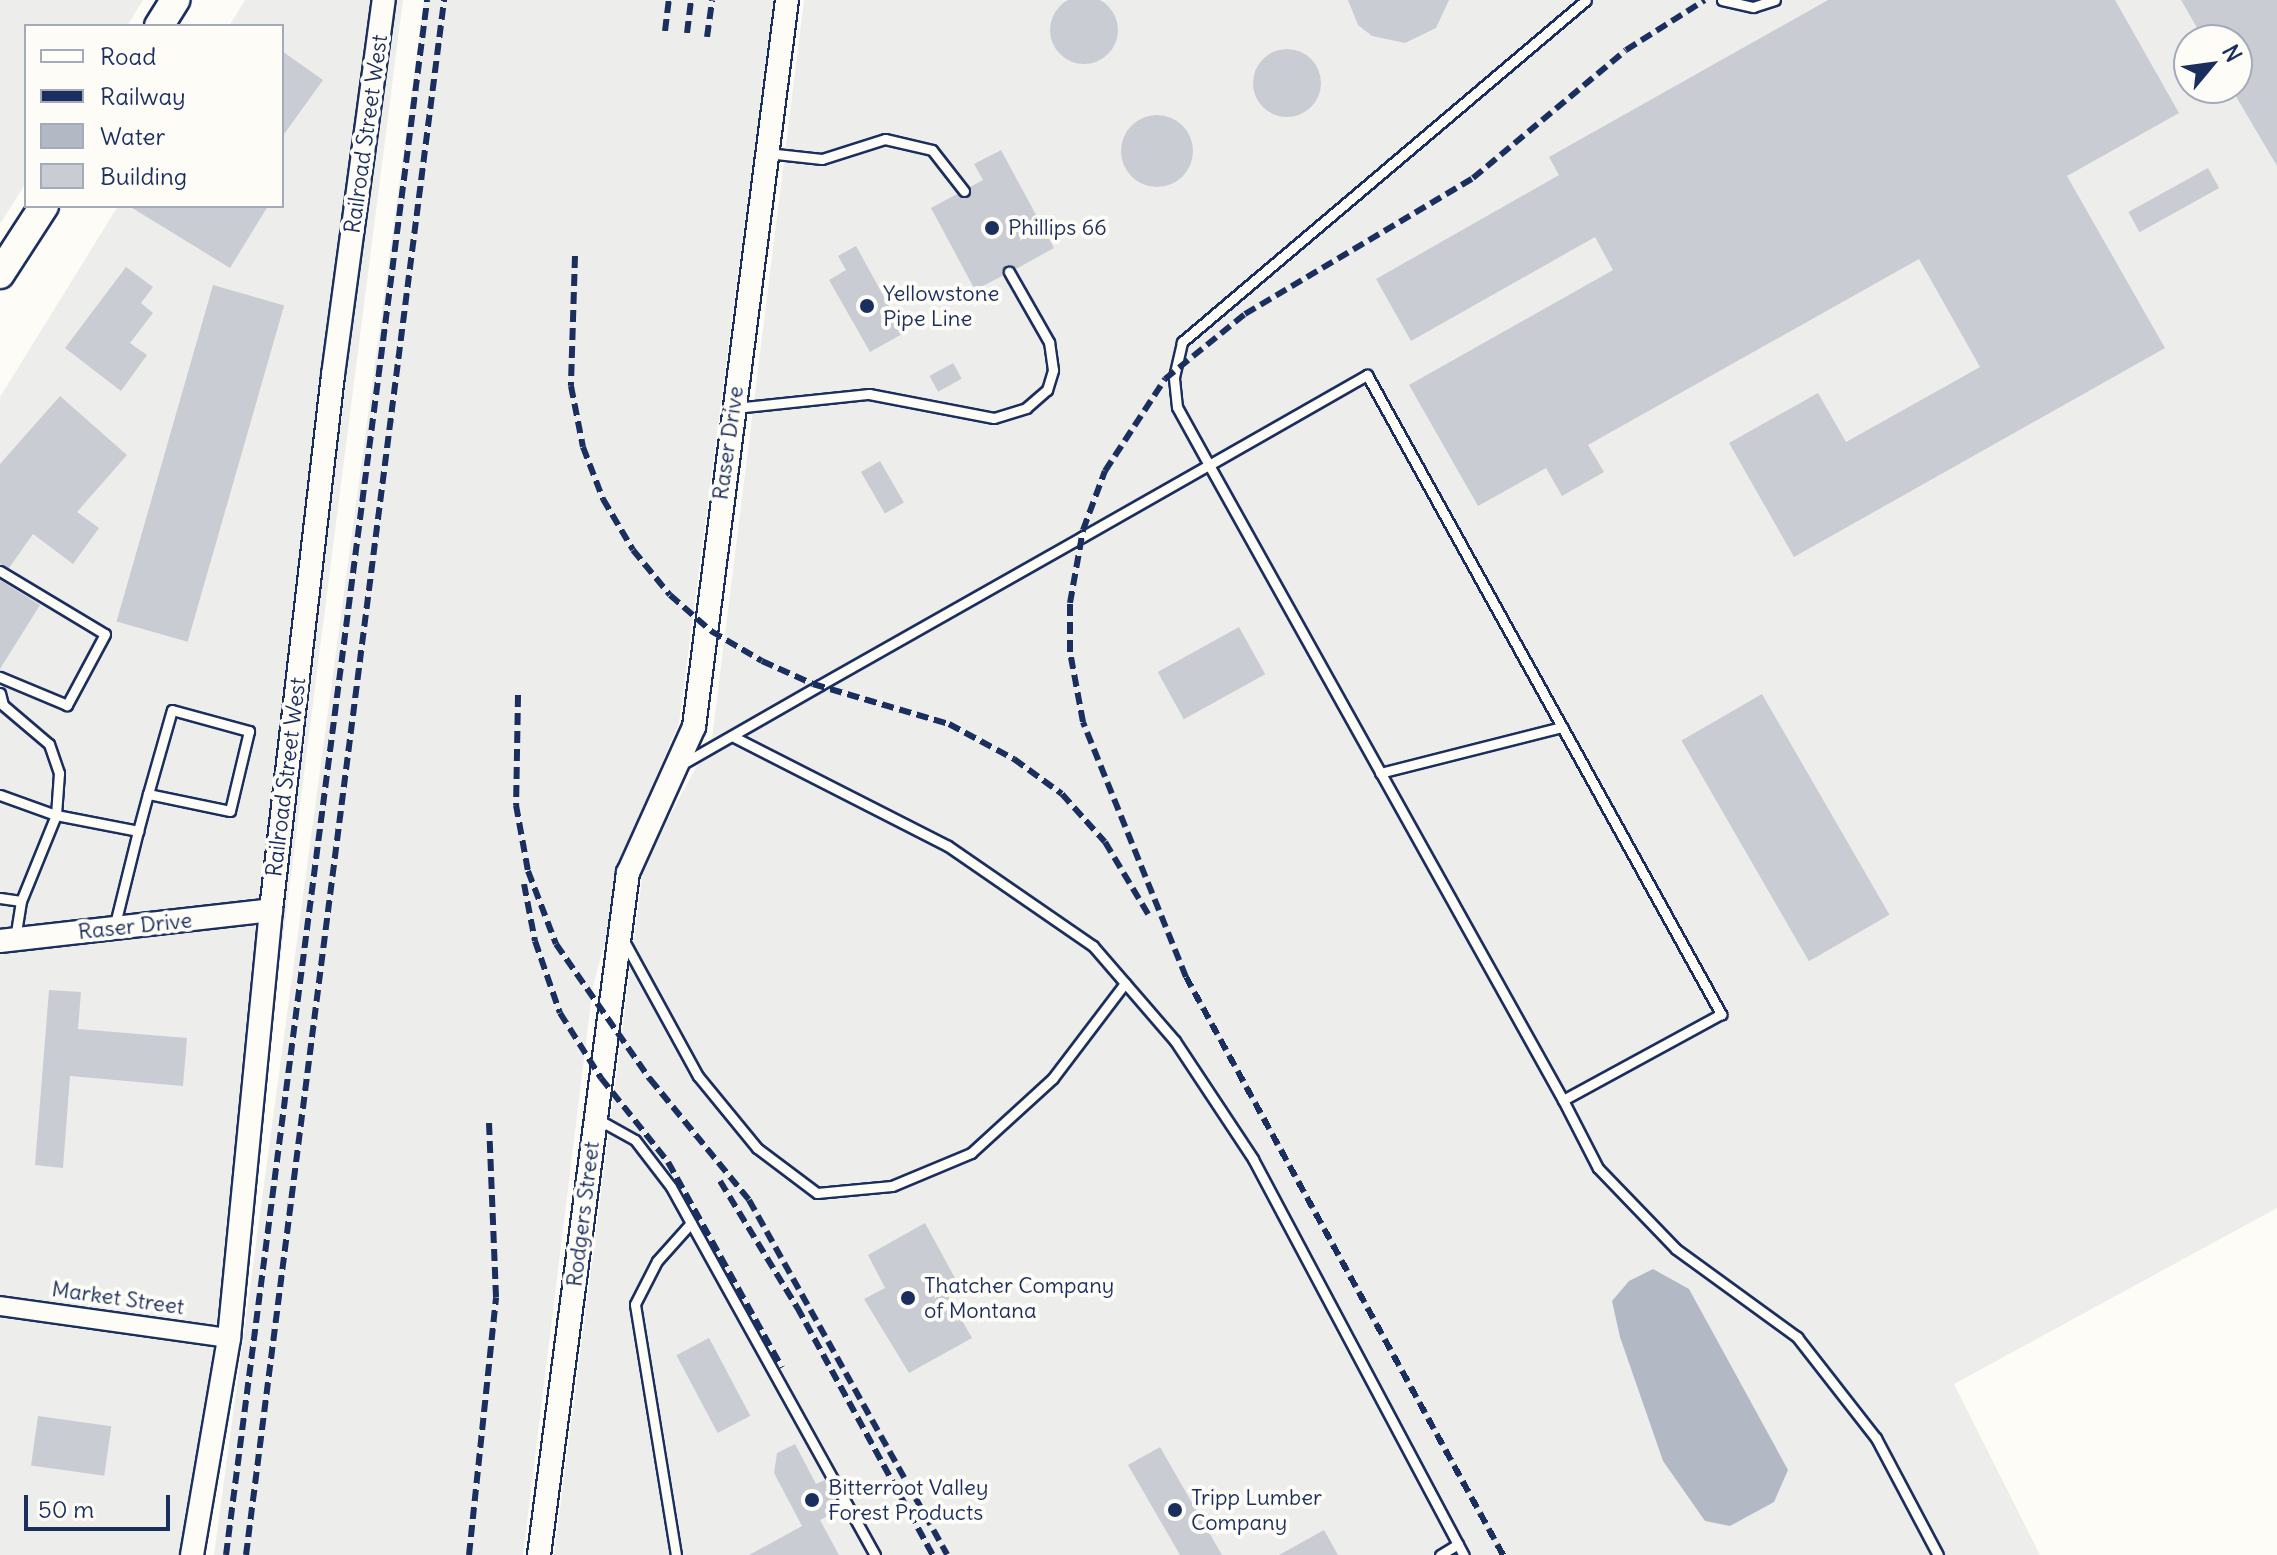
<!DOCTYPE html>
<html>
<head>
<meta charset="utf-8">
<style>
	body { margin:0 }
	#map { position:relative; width:2277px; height:1555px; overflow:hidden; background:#fdfcf7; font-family:Delius,sans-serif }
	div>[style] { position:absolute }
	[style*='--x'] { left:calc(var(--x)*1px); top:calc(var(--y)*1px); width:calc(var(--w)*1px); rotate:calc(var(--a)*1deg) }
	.built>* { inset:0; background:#edeeec }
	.water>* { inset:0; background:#b3b8c5 }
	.building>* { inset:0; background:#c9ccd3; transform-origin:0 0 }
	.round { border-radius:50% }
	.roads { filter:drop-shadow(2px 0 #1b2f5e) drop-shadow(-2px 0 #1b2f5e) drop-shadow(0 2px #1b2f5e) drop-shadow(0 -2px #1b2f5e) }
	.service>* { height:9px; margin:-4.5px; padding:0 4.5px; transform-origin:4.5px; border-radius:4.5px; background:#fdfcf7 }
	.minor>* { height:18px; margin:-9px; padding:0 9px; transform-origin:9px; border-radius:9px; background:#fdfcf7 }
	.tertiary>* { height:22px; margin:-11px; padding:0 11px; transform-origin:11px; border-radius:11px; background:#fdfcf7 }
	.primary>* { height:28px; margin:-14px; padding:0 14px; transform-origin:14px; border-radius:14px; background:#fdfcf7 }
	.rail>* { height:6px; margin-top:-3px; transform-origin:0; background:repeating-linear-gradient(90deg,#1b2f5e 0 12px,transparent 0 18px) }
	.dots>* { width:22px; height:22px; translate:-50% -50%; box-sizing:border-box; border:4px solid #fdfcf7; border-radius:50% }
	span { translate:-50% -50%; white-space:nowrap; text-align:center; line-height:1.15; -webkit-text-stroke:8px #fdfcf7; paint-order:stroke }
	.street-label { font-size:22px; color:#1b2f5e }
	.poi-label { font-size:22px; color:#1b2f5e }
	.left { translate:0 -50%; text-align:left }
	.legend { position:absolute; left:24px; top:24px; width:260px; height:184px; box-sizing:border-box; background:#fdfcf7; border:2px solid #a3aaba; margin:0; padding:10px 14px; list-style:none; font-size:24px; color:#1b2f5e }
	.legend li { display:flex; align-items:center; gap:16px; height:40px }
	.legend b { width:40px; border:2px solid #a3aaba }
	.north { position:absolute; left:2173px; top:24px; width:80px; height:80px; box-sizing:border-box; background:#fdfcf7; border:2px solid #a3aaba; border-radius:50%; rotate:61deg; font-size:22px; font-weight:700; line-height:32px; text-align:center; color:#1b2f5e }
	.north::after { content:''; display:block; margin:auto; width:28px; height:36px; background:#1b2f5e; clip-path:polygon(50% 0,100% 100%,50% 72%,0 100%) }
	.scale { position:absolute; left:24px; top:1495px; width:146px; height:36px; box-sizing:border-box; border:4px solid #1b2f5e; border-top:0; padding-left:10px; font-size:24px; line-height:28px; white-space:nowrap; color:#1b2f5e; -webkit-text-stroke:6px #fdfcf7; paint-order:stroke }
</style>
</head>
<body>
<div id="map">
	<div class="built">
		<i style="clip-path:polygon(0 0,143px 0,127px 26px,26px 26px,26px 183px,0 224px)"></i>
		<i style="clip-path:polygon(245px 0,403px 0,204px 1555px,0 1555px,0 397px,118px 206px,282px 206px,282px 26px,229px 26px)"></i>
		<i style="clip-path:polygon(424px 0,774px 0,679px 723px,639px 817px,593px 986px,523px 1555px,214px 1555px)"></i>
		<i style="clip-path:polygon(evenodd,804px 0,2277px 0,2277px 1208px,1954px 1384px,2040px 1555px,554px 1555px,644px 863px,712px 738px,804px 0,2189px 40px,2237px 40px,2237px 88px,2189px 88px,2189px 40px)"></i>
	</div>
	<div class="water">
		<i style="clip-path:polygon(1653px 1269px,1689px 1289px,1788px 1470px,1774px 1502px,1730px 1526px,1705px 1521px,1663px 1461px,1620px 1337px,1612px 1301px,1629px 1281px)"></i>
	</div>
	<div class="building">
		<i class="round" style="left:1050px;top:-4px;width:68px;height:68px"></i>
		<i style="clip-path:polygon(1348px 0,1449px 0,1436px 28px,1405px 43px,1372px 36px,1358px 25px)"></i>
		<i style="clip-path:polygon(1828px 0,2115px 0,2179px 113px,2067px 176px,2165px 348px,1794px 557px,1729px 443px,1818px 393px,1846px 442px,1980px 367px,1919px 259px,1588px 445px,1604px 472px,1562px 496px,1546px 468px,1478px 506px,1409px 385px,1613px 270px,1595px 237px,1411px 341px,1376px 279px,1559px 175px,1549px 157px)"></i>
		<i style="clip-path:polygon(2181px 0,2277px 0,2277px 166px,2231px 88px,2237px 88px,2237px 40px,2204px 40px)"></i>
		<i class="round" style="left:1253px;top:49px;width:68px;height:68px"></i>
		<i style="clip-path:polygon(282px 51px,323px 80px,282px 137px)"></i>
		<i class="round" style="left:1121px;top:115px;width:72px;height:72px"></i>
		<i style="clip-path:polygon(1001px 150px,1054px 248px,1016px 269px,1006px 265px,1002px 276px,975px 290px,931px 208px,957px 194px,969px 196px,970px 187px,983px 180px,974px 164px)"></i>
		<i style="left:2208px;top:168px;width:23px;height:91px;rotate:61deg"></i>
		<i style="clip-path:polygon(129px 206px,268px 206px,230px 268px)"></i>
		<i style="clip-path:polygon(856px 246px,904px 333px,870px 352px,829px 280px,846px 270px,838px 256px)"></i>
		<i style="clip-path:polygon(126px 267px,153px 287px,141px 303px,153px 313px,130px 343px,147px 355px,121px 391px,65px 348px)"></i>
		<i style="left:213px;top:285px;width:74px;height:350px;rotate:16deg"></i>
		<i style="left:953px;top:363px;width:18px;height:27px;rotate:61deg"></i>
		<i style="clip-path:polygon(60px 396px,127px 455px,77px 512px,99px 528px,73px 564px,33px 534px,9px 568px,0 564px,0 464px)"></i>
		<i style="left:880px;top:461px;width:48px;height:22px;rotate:60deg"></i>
		<i style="clip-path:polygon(0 580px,40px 605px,0 669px)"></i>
		<i style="left:1239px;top:627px;width:54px;height:93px;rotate:61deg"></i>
		<i style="left:1762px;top:694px;width:255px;height:93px;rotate:60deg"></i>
		<i style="clip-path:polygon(49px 990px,81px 992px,78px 1029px,187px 1038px,183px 1086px,70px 1076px,63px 1168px,35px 1165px)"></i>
		<i style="clip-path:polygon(925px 1223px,961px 1289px,948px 1296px,972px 1338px,909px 1373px,864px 1299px,885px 1288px,868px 1255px)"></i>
		<i style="left:709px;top:1338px;width:88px;height:37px;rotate:62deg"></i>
		<i style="left:38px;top:1416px;width:74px;height:50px;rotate:8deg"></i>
		<i style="clip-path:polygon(795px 1444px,816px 1484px,825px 1480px,841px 1509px,820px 1520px,839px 1555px,749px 1555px,802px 1526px,774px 1473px,777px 1453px)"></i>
		<i style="clip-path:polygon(1160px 1447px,1222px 1555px,1180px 1555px,1128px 1465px)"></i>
		<i style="clip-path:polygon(1324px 1530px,1338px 1555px,1279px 1555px)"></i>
	</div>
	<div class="roads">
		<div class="service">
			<i style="--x:1722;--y:0;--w:32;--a:13"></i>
			<i style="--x:1753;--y:7;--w:23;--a:-18"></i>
			<i style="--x:767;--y:153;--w:55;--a:6.2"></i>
			<i style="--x:822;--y:159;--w:66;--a:-17.6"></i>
			<i style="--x:885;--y:139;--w:48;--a:13.2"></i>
			<i style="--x:932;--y:150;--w:52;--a:52"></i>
			<i style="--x:735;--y:408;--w:135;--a:-6"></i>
			<i style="--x:869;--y:394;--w:127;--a:10.9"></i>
			<i style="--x:994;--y:418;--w:34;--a:-17"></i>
			<i style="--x:1026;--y:408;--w:28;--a:-41"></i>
			<i style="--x:1047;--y:390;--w:21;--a:-73"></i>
			<i style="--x:1053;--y:370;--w:28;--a:-98"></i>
			<i style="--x:1049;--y:342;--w:81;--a:-119.7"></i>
			<i style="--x:0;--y:571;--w:122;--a:31"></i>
			<i style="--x:105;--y:634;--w:81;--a:118.2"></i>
			<i style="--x:67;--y:705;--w:73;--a:-157.3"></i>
			<i style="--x:0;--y:693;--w:12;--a:76"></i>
			<i style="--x:3;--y:705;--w:60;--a:40.3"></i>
			<i style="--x:49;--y:744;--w:31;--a:71"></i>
			<i style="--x:59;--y:773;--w:42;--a:94.1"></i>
			<i style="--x:56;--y:815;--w:84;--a:11"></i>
			<i style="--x:138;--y:831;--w:100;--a:103.9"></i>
			<i style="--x:732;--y:736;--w:242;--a:27"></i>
			<i style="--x:948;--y:846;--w:176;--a:34.6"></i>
			<i style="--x:1093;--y:946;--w:125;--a:49.2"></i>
			<i style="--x:1175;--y:1041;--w:141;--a:56.5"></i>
			<i style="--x:1253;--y:1159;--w:449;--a:62"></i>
			<i style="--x:684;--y:763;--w:157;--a:-29.8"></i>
			<i style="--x:820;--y:685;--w:301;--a:-29.5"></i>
			<i style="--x:1082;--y:537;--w:146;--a:-29.6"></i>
			<i style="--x:1209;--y:465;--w:182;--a:-29.7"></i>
			<i style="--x:1367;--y:375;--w:731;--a:61.01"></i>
			<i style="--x:1721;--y:1014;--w:180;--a:151.4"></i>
			<i style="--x:1563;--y:1100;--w:727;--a:-119.14"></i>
			<i style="--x:1209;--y:465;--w:66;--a:-118.9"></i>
			<i style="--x:1177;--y:407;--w:30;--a:-96"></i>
			<i style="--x:1174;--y:377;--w:36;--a:-77"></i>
			<i style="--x:1182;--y:342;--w:529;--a:-40.25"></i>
			<i style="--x:1380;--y:773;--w:188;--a:-14.2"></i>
			<i style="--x:0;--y:795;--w:59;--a:19.7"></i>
			<i style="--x:56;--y:815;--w:93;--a:112.1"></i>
			<i style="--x:21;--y:901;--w:38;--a:99"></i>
			<i style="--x:138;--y:831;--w:38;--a:-75"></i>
			<i style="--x:148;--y:794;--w:87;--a:-74.1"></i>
			<i style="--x:172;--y:710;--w:80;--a:15.3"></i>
			<i style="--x:249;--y:731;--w:82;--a:103.4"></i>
			<i style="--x:230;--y:811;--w:84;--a:-168.3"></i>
			<i style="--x:0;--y:898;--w:21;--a:8"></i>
			<i style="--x:624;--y:941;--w:154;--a:61.3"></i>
			<i style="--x:698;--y:1076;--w:93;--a:50.7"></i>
			<i style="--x:757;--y:1148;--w:75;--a:36.9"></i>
			<i style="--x:817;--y:1193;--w:75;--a:-5.3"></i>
			<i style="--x:892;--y:1186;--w:86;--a:-22.7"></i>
			<i style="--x:971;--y:1153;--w:111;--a:-42.4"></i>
			<i style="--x:1053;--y:1078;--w:119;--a:-52.8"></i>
			<i style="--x:1563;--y:1100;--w:76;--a:62.8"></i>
			<i style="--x:1598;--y:1168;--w:112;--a:46.1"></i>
			<i style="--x:1676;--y:1249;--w:150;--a:36"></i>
			<i style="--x:1797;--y:1337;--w:128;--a:52"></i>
			<i style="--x:1876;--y:1438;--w:132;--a:62.1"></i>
			<i style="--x:599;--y:1120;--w:41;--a:29.1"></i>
			<i style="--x:635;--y:1140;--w:59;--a:52.5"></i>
			<i style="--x:671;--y:1187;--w:421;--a:61"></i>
			<i style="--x:676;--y:1555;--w:254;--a:-99.3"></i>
			<i style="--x:635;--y:1304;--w:48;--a:-62.9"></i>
			<i style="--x:657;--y:1261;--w:51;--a:-48.2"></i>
			<i style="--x:1440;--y:1555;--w:21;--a:-31"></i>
		</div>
		<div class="minor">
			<i style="--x:0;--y:1306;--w:231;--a:8"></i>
		</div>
		<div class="tertiary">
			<i style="--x:0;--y:941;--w:273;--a:-6.5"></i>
			<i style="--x:192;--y:1555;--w:220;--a:-80.3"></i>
			<i style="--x:229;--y:1338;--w:430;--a:-84.4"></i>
			<i style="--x:271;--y:910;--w:539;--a:-83.39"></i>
			<i style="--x:333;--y:375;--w:378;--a:-82.3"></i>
			<i style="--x:539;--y:1555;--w:688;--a:-82.57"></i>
			<i style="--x:628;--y:873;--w:160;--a:-65.7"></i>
			<i style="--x:694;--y:727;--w:733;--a:-82.71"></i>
		</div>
		<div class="primary">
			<i style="--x:159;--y:26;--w:31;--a:-58"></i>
			<i style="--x:0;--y:274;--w:81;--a:-57.1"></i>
		</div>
	</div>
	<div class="rail">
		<i style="--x:665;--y:31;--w:31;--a:-83"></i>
		<i style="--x:687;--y:33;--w:33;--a:-83"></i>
		<i style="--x:707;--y:37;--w:37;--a:-82"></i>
		<i style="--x:575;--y:256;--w:130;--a:91.8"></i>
		<i style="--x:571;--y:386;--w:62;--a:78.9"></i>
		<i style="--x:583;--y:447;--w:56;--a:69"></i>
		<i style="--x:603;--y:499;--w:59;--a:59.5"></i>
		<i style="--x:633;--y:550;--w:58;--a:50.6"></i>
		<i style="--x:670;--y:595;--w:55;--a:41.3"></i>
		<i style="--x:711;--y:631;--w:59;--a:30.5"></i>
		<i style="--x:762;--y:661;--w:56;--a:24.3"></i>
		<i style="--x:813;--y:684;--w:142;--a:16.4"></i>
		<i style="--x:949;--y:724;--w:74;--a:28.3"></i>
		<i style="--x:1014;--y:759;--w:59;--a:36.1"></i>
		<i style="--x:1062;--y:794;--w:64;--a:48.1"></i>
		<i style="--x:1105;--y:842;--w:90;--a:59.1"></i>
		<i style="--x:518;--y:695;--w:110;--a:91"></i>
		<i style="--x:516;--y:805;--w:67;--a:79.7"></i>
		<i style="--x:528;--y:871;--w:78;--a:69"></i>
		<i style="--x:556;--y:944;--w:165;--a:55.2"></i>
		<i style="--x:650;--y:1079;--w:156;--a:50.7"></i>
		<i style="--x:749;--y:1200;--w:406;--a:60.8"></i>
		<i style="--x:524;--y:884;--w:58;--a:79.1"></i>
		<i style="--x:535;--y:941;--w:76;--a:70.9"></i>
		<i style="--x:560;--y:1013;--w:77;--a:57.8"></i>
		<i style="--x:601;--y:1078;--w:107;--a:51.4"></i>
		<i style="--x:668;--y:1162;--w:235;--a:61"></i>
		<i style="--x:720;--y:1181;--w:148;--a:58.6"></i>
		<i style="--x:797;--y:1307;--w:283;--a:61.3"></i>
		<i style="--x:226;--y:1555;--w:1568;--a:-82.63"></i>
		<i style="--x:246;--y:1555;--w:1568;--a:-82.74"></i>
		<i style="--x:469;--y:1555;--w:259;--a:-84"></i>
		<i style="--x:496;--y:1297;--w:176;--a:-92.3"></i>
		<i style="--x:1503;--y:1555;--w:659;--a:-118.74"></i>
		<i style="--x:1186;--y:977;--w:275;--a:-112"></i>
		<i style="--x:1083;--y:722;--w:71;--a:-100.5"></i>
		<i style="--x:1070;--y:652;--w:49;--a:-90"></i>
		<i style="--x:1070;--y:603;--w:74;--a:-79.9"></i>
		<i style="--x:1083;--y:530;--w:63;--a:-69.6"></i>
		<i style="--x:1105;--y:471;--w:110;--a:-56.9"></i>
		<i style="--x:1165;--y:379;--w:103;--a:-39.1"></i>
		<i style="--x:1245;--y:314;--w:265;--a:-30.8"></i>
		<i style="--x:1473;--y:178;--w:199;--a:-39.9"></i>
		<i style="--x:1626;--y:50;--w:93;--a:-32.3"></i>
	</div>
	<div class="dots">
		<i style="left:992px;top:228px;background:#1b2f5e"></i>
		<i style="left:867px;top:306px;background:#1b2f5e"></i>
		<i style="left:908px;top:1298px;background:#1b2f5e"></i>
		<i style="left:812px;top:1500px;background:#1b2f5e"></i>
		<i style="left:1175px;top:1510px;background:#1b2f5e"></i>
	</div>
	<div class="street-label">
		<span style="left:366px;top:134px;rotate:-82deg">Railroad Street West</span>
		<span style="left:728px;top:443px;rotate:-82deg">Raser Drive</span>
		<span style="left:286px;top:777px;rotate:-83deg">Railroad Street West</span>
		<span style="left:135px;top:926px;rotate:-6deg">Raser Drive</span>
		<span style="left:583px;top:1214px;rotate:-83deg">Rodgers Street</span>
		<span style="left:118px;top:1298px;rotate:8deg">Market Street</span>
	</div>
	<div class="poi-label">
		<span class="left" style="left:1008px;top:228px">Phillips 66</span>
		<span class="left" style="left:883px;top:306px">Yellowstone<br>Pipe Line</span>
		<span class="left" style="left:924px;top:1298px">Thatcher Company<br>of Montana</span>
		<span class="left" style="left:828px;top:1500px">Bitterroot Valley<br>Forest Products</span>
		<span class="left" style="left:1191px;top:1510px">Tripp Lumber<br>Company</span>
	</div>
	<ul class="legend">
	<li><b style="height:10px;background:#fdfcf7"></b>Road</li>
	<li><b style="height:10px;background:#1b2f5e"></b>Railway</li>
	<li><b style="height:22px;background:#b3b8c5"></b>Water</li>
	<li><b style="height:22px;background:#c9ccd3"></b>Building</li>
	</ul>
	<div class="north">N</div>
	<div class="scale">50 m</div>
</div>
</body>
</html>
